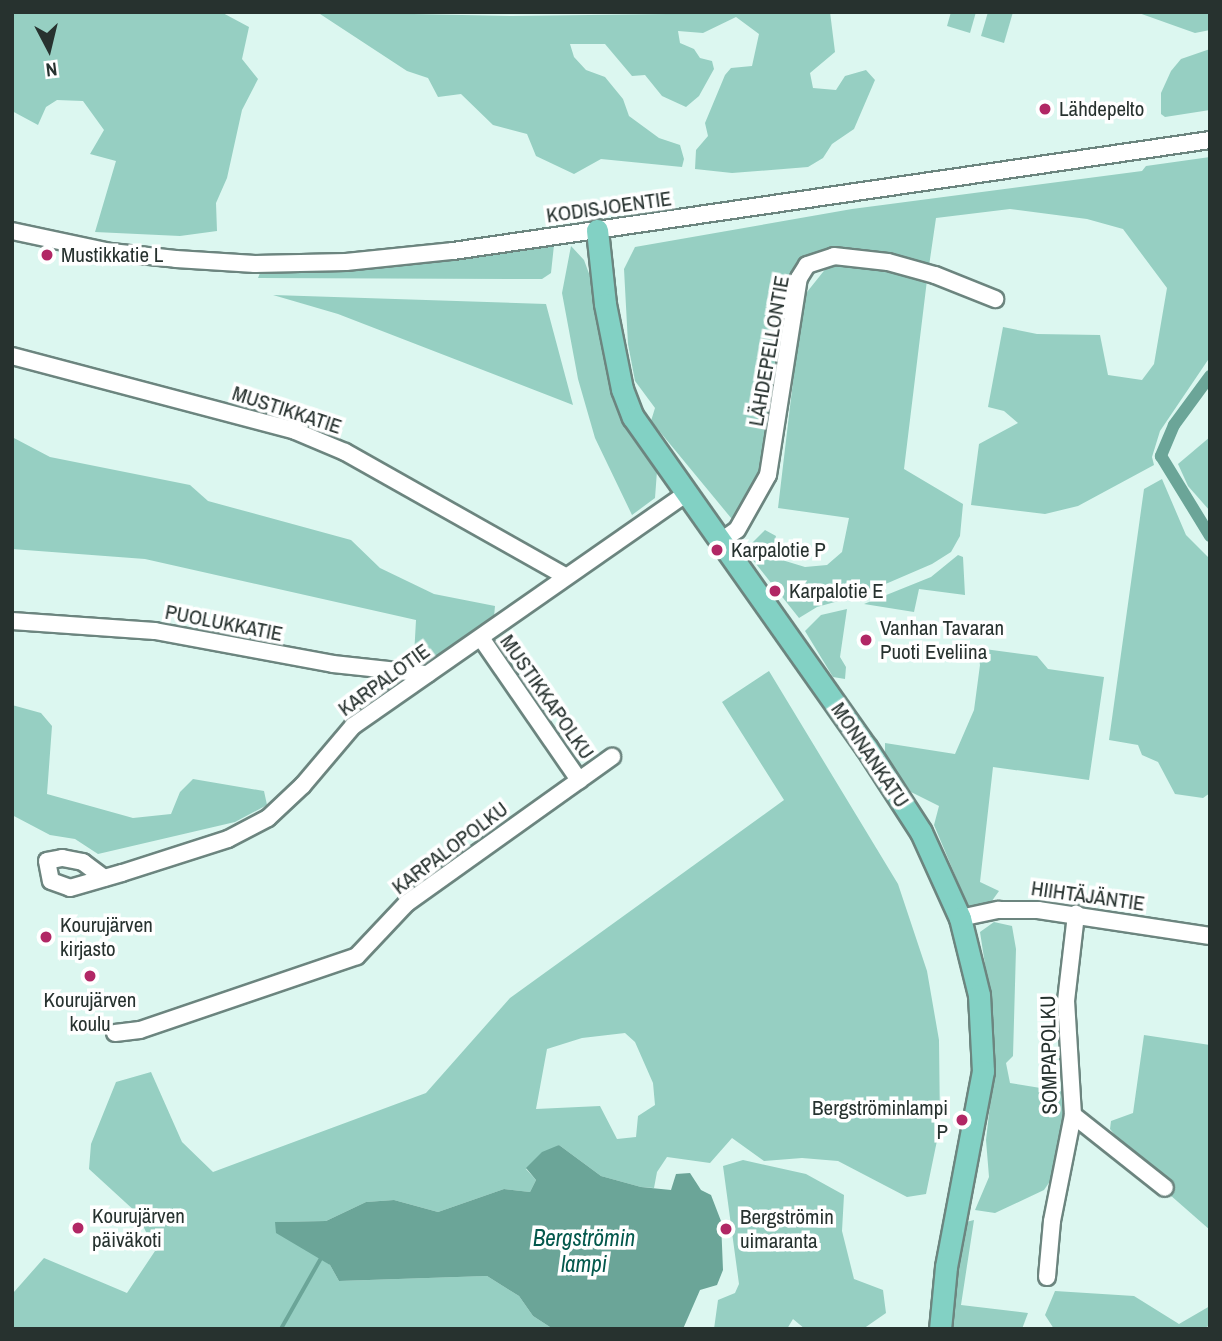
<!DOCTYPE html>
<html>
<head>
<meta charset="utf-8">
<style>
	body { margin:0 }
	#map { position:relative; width:1222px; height:1341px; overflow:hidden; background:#dcf7f0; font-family:"Archivo Narrow",sans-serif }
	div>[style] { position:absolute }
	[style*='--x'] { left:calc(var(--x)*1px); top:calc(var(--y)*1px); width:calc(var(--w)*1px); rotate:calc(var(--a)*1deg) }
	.green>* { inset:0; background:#96cfc2 }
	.water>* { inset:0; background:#6ba598 }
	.stream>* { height:3.5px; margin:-1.75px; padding:0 1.75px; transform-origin:1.75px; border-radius:1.75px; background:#6ba598 }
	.canal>* { height:12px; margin:-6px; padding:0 6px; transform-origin:6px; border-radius:6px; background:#6ba598 }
	.roads { filter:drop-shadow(2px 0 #6c857f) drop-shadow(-2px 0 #6c857f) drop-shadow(0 2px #6c857f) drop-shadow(0 -2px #6c857f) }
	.minor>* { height:16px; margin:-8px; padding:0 8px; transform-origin:8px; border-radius:8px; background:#fff }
	.major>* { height:21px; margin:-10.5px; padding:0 10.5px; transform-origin:10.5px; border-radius:10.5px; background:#82d1c4 }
	.dots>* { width:19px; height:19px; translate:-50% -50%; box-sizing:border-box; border:4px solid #fff; border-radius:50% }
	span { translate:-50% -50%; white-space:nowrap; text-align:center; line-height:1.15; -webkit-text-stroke:7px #fff; paint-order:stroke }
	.poi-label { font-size:21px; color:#27322f }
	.left { translate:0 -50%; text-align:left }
	.right { translate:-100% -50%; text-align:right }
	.street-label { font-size:21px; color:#27322f }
	.water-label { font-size:23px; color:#03584c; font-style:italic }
	.frame { position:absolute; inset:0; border:14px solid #27322f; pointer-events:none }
	.north { position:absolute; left:14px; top:14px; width:70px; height:70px; -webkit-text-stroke:5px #fff; paint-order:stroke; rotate:173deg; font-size:19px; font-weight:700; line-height:28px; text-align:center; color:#27322f }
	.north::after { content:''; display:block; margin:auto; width:24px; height:32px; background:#27322f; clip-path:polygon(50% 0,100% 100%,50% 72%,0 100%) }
</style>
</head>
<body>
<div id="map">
	<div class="green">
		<i style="clip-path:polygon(12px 12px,221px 12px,249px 27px,242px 59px,258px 79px,242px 110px,227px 178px,216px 203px,217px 231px,180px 236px,95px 232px,116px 161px,90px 154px,104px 130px,83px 101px,57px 100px,46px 107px,38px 125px,12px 111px)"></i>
		<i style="clip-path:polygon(317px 12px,512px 16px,830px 12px,835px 52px,810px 73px,813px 88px,836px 90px,845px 76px,866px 70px,875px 80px,854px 129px,832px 144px,823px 158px,808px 167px,732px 173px,695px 169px,696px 150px,708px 136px,705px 123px,725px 75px,731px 68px,752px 66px,759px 34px,736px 17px,703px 33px,678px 31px,680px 43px,694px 49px,700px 58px,712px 61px,714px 69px,699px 96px,686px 107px,662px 96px,645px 75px,632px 76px,605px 44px,570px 44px,574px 57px,586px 70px,605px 77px,623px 99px,629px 116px,659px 138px,680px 145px,684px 159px,682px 167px,601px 159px,574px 174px,536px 156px,527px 134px,493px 125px,461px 94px,438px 97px,428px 78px,407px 71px)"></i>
		<i style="clip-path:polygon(951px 12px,976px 12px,970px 33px,947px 26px)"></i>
		<i style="clip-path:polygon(988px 12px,1013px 12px,1004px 43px,981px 36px)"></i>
		<i style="clip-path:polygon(1136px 12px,1210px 12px,1210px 30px,1195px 33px)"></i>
		<i style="clip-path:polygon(1210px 49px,1210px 110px,1165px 117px,1161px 114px,1161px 93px,1171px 71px,1181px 59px)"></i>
		<i style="clip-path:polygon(1210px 157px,1210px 357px,1160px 431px,1152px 457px,1154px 465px,1078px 506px,1045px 514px,971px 505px,979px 444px,1018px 423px,1004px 411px,988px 407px,1003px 327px,1037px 334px,1100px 335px,1108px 375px,1142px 380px,1154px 364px,1167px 288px,1123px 229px,1087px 219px,1010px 209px,936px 218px,929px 266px,842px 247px,803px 259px,792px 274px,762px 478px,736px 524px,651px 421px,655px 408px,635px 381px,628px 344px,624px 269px,635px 247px,852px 209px,1142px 171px,1146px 166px)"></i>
		<i style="clip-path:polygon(554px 245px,551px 273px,542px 279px,258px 278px,260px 273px,442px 261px)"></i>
		<i style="clip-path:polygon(571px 246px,584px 260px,591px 279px,610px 379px,630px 433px,657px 471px,655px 498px,632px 515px,595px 438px,578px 379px,562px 293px)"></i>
		<i style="clip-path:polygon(859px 264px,927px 280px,904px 469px,963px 504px,960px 536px,951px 552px,932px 564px,860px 595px,817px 607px,799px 618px,745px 550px,765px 530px,776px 536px,773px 547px,782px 560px,805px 567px,827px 565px,842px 552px,849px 518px,778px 508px,803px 297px,827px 267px)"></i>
		<i style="clip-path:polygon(273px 295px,546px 304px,573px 405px,338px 314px)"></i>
		<i style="clip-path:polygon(12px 437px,50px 457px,190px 485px,208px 501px,351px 540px,380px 568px,434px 594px,495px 606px,494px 617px,429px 665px,414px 656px,416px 620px,145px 559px,12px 549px)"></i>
		<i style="clip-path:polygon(1210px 437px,1210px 511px,1188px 486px,1178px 464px)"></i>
		<i style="clip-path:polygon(1162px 479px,1186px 535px,1210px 559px,1210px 793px,1203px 798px,1175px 794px,1158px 762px,1142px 755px,1138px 745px,1109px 740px,1144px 489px)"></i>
		<i style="clip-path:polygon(958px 555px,963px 557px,965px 595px,919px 589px,914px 612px,864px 604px,931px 577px)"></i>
		<i style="clip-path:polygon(847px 609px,840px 657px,846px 667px,845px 679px,833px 677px,805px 631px,821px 615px)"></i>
		<i style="clip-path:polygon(977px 648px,1037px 656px,1048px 669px,1104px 677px,1089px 780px,993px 767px,980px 882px,999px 891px,989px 905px,968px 906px,934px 825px,939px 806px,911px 792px,885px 755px,885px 743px,955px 754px,974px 710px,980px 665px)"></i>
		<i style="clip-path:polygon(evenodd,769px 671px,898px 884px,927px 971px,939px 1040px,940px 1126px,926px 1194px,907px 1197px,838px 1161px,802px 1158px,764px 1161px,732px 1138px,710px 1163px,667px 1157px,657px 1172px,654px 1188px,641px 1187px,601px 1176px,559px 1145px,526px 1169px,536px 1180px,530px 1192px,504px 1189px,438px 1212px,394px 1200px,366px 1202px,326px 1221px,276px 1222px,330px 1265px,339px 1281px,487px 1276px,519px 1296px,533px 1316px,553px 1329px,12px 1329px,14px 1292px,44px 1258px,127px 1293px,155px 1251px,137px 1213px,89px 1169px,91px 1144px,116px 1082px,151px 1072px,182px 1142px,213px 1172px,426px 1093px,510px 998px,784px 800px,722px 702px,769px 671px,625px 1033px,635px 1042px,653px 1083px,655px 1105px,638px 1116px,636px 1137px,617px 1139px,600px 1106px,536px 1109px,547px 1049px,582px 1038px,625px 1033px)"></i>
		<i style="clip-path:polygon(12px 705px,41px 713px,52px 726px,47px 794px,133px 818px,171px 814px,180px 792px,193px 779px,264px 791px,267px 805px,235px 822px,98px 854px,75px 839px,50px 835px,12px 815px)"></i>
		<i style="clip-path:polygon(994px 922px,1012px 926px,1016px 949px,1013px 1056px,1006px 1063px,1010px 1083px,1065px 1092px,1068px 1122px,1055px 1174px,1044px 1190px,995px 1213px,975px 1210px,989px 1177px,986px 1140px,992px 1087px,990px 997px,980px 932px)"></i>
		<i style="clip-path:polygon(1144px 1035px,1210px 1045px,1210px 1230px,1153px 1180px,1110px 1129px,1111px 1121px,1133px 1113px)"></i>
		<i style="clip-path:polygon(743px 1160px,806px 1174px,844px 1195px,842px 1231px,854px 1279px,883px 1290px,886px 1313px,863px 1329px,805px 1329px,793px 1319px,787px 1329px,714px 1329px,718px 1300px,735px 1293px,739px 1284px,723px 1166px)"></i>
		<i style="clip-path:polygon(974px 1220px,961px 1305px,1028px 1313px,1022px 1329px,949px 1329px,962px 1223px)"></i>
		<i style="clip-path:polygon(1055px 1291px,1134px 1296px,1179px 1324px,1210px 1306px,1210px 1325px,1203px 1329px,1054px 1329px,1045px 1315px)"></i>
	</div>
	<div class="water">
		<i style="clip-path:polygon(559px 1145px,601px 1176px,641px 1187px,671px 1190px,676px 1174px,690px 1173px,701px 1190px,711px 1195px,721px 1221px,723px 1270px,717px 1285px,700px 1290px,683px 1329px,553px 1329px,533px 1316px,519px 1296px,487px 1276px,339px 1281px,330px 1265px,276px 1233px,275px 1222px,326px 1221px,366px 1202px,394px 1200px,438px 1212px,504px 1189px,530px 1192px,536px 1180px,526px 1168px,542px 1152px)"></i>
	</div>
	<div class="stream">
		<i style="--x:281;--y:1329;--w:79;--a:-60.5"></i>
	</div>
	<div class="canal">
		<i style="--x:1210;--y:376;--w:61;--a:126.3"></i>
		<i style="--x:1174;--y:425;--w:34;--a:113"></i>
		<i style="--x:1161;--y:456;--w:94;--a:58.5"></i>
	</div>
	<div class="roads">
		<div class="minor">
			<i style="--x:12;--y:231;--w:101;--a:12"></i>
			<i style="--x:111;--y:252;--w:65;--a:6.1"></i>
			<i style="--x:176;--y:259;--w:79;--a:3.6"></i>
			<i style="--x:255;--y:264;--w:91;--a:-1.3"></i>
			<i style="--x:346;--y:262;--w:108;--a:-5.9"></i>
			<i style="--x:453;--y:251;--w:765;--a:-8.34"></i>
			<i style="--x:12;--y:356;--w:293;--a:14.8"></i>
			<i style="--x:295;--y:431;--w:54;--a:22.8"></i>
			<i style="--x:345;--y:452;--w:253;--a:29.4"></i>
			<i style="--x:721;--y:541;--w:19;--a:-35"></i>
			<i style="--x:737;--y:530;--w:63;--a:-60.6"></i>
			<i style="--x:768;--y:475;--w:199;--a:-81.1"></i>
			<i style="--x:799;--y:278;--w:15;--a:-58"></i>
			<i style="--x:807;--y:265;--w:28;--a:-18"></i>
			<i style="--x:834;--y:256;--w:54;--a:6.3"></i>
			<i style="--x:888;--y:262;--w:49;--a:15.5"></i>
			<i style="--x:935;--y:275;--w:65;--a:21.8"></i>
			<i style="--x:12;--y:621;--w:143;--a:4"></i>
			<i style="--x:155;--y:631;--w:181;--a:10.5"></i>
			<i style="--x:333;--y:664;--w:95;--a:6.1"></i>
			<i style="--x:481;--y:638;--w:173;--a:55.4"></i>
			<i style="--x:104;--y:878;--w:26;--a:-143"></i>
			<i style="--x:83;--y:862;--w:21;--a:-169"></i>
			<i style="--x:62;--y:858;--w:15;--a:169"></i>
			<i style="--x:47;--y:861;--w:20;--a:79"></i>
			<i style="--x:51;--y:881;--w:20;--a:20"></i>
			<i style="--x:70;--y:888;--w:54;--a:-16.1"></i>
			<i style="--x:122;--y:873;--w:111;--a:-17.8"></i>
			<i style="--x:228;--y:839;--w:45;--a:-27.7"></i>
			<i style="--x:268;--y:818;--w:48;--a:-43.3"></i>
			<i style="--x:303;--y:785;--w:77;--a:-49.7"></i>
			<i style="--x:353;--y:726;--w:405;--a:-34.9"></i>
			<i style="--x:960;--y:918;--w:40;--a:-12"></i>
			<i style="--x:999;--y:910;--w:39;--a:0"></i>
			<i style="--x:1038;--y:910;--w:174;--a:8.6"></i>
			<i style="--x:115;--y:1033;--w:25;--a:-7"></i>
			<i style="--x:140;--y:1030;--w:229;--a:-18.8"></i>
			<i style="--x:357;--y:956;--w:73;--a:-46.7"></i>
			<i style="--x:407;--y:903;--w:252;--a:-35.5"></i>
			<i style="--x:1073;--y:1115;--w:117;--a:38.4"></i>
			<i style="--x:1047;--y:1277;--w:56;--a:-84.9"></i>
			<i style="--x:1052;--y:1221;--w:108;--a:-78.8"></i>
			<i style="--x:1073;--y:1115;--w:114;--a:-93.5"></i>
			<i style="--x:1066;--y:1001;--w:88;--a:-83.4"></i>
		</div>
		<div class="major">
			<i style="--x:597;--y:230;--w:74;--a:83.8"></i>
			<i style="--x:605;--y:304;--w:87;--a:78.7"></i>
			<i style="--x:622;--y:389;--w:30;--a:69"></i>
			<i style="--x:633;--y:417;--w:404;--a:54.8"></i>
			<i style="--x:866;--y:747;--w:101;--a:57.1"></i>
			<i style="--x:921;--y:832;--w:94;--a:65.6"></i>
			<i style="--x:960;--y:918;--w:79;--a:76.1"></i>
			<i style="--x:979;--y:995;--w:76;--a:87"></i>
			<i style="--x:983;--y:1071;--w:199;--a:100.7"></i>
			<i style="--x:946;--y:1267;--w:62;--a:95.5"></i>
		</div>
	</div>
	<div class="dots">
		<i style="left:1045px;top:109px;background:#b12765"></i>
		<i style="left:47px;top:255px;background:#b12765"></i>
		<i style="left:717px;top:550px;background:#b12765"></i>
		<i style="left:775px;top:591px;background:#b12765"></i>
		<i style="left:866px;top:640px;background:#b12765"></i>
		<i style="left:46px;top:937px;background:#b12765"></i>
		<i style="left:90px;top:976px;background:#b12765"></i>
		<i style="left:962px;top:1120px;background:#b12765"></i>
		<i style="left:78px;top:1228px;background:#b12765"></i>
		<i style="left:726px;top:1229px;background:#b12765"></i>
	</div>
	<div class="poi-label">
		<span class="left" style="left:1059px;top:109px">Lähdepelto</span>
		<span class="left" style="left:61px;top:255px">Mustikkatie L</span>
		<span class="left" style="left:731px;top:550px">Karpalotie P</span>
		<span class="left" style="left:789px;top:591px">Karpalotie E</span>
		<span class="left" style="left:880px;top:640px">Vanhan Tavaran<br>Puoti Eveliina</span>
		<span class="left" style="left:60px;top:937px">Kourujärven<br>kirjasto</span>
		<span style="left:90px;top:1012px">Kourujärven<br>koulu</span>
		<span class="right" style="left:948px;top:1120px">Bergströminlampi<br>P</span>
		<span class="left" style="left:92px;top:1228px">Kourujärven<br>päiväkoti</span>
		<span class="left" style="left:740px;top:1229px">Bergströmin<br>uimaranta</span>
	</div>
	<div class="street-label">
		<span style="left:609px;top:207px;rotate:-8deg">KODISJOENTIE</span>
		<span style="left:769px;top:351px;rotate:-80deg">LÄHDEPELLONTIE</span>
		<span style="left:287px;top:410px;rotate:18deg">MUSTIKKATIE</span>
		<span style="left:224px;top:623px;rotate:11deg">PUOLUKKATIE</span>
		<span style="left:384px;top:680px;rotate:-36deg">KARPALOTIE</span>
		<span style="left:547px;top:697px;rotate:55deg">MUSTIKKAPOLKU</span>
		<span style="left:870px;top:755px;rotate:56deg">MONNANKATU</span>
		<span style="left:450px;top:848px;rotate:-37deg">KARPALOPOLKU</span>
		<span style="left:1088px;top:896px;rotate:8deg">HIIHTÄJÄNTIE</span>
		<span style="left:1049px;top:1055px;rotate:-91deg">SOMPAPOLKU</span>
	</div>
	<div class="water-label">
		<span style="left:584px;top:1251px">Bergströmin<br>lampi</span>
	</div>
	<div class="frame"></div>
	<div class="north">N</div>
</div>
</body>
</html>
